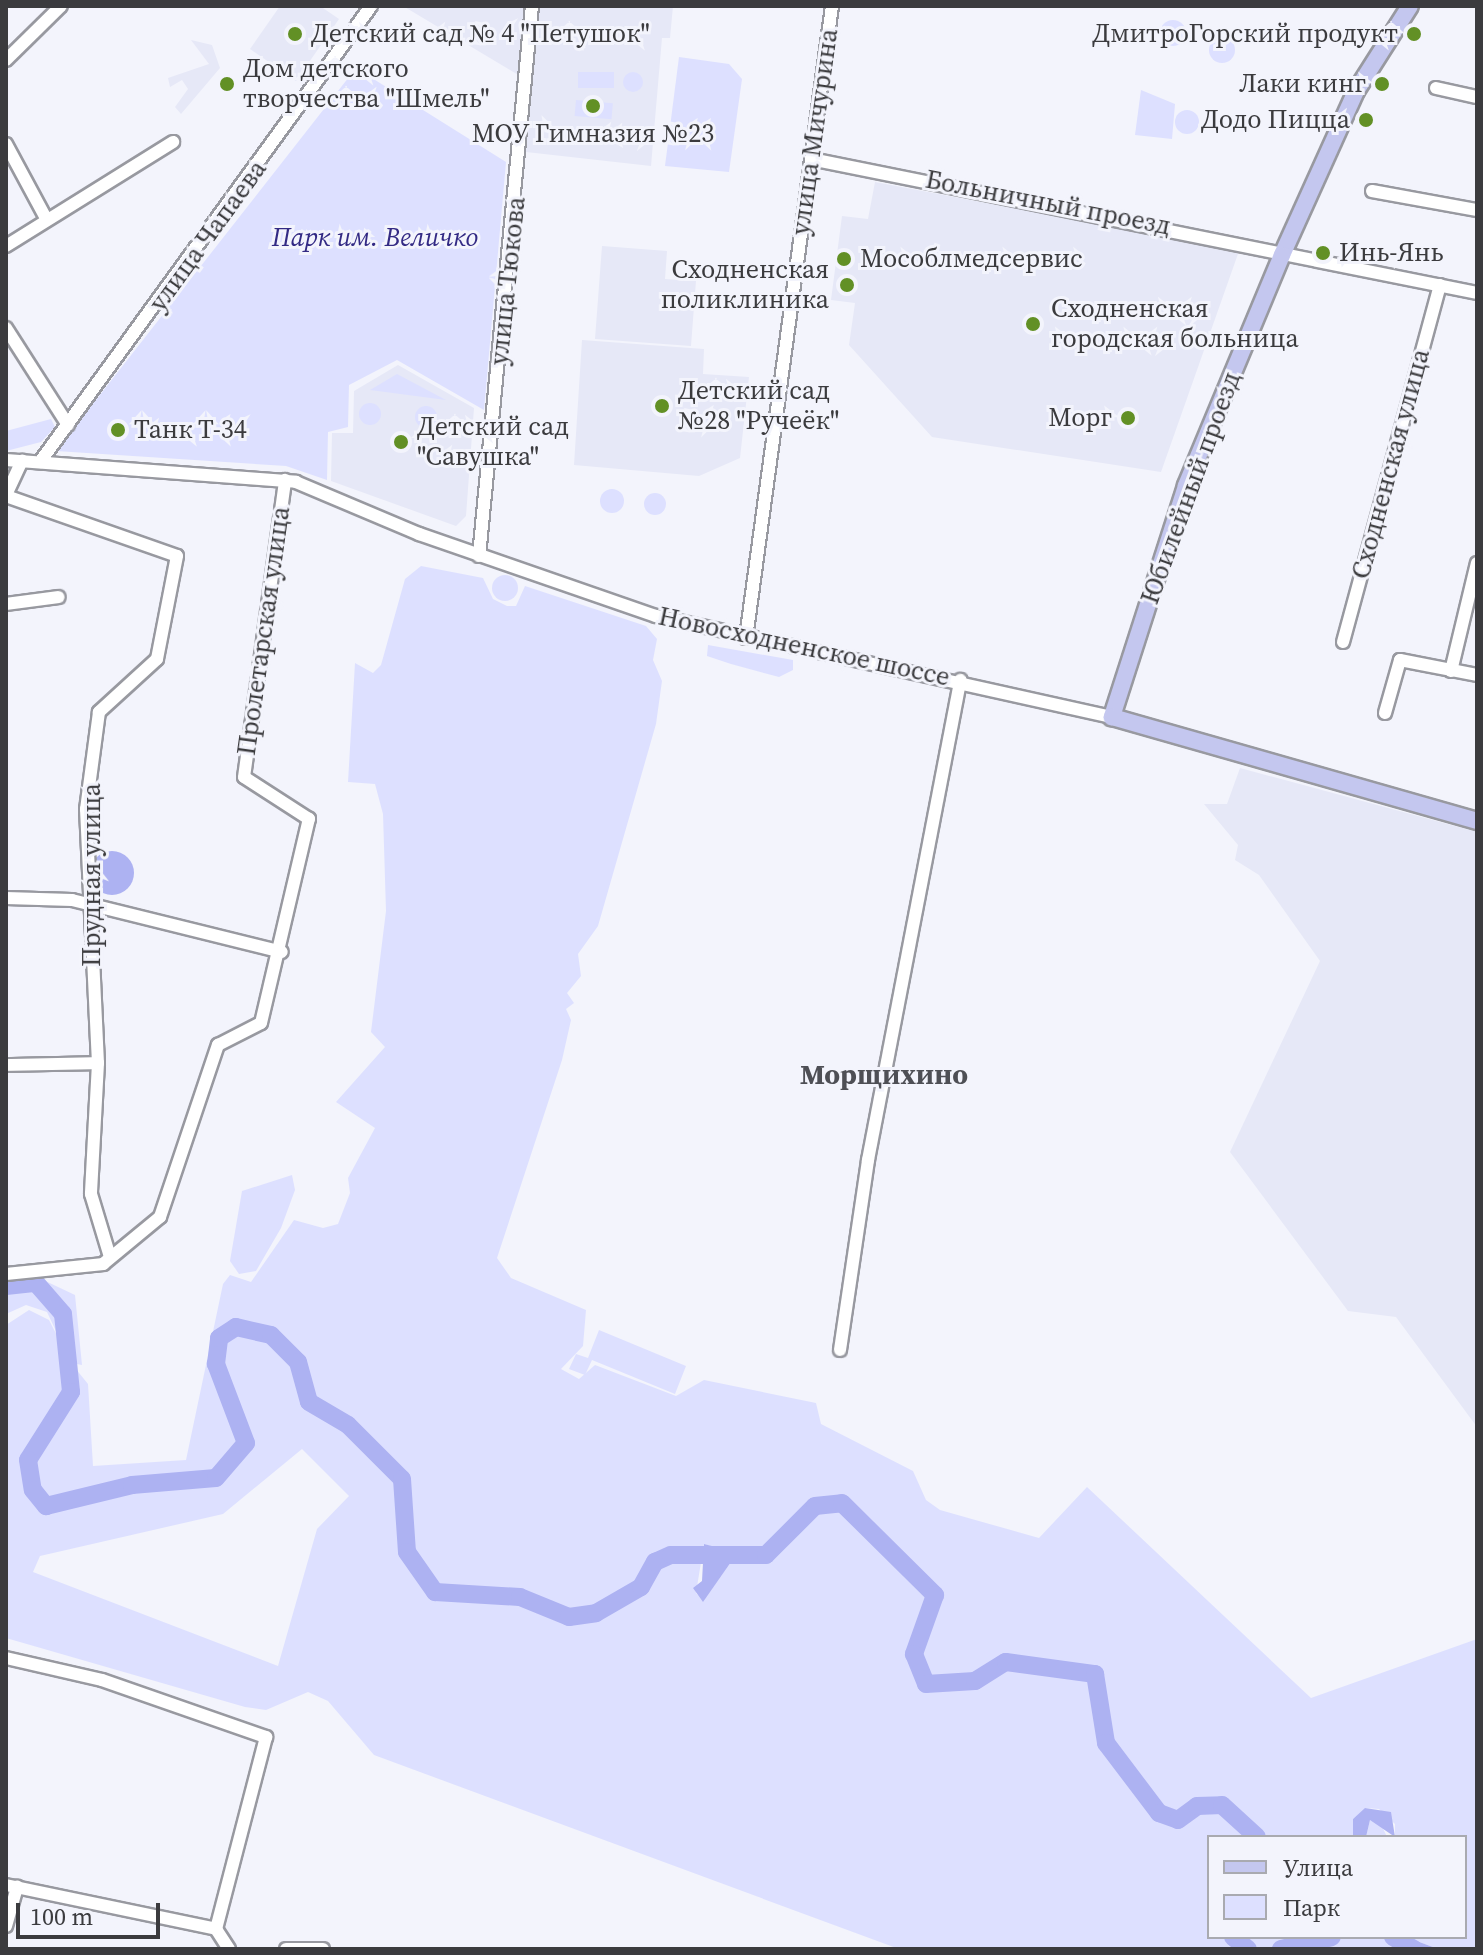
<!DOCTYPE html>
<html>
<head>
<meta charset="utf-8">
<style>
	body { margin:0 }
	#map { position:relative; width:1483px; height:1955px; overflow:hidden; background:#f3f4fc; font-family:"Source Serif 4",serif }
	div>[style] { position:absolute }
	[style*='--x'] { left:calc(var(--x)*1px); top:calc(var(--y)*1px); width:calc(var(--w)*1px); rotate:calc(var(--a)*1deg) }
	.built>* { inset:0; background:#e6e8f7 }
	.green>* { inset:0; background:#dde0ff; transform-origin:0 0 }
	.round { border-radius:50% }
	.water>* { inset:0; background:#adb2f2 }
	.river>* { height:18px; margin:-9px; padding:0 9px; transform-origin:9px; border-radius:9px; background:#adb2f2 }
	.roads { filter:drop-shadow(2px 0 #9899a0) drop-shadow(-2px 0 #9899a0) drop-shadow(0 2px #9899a0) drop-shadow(0 -2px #9899a0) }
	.minor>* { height:12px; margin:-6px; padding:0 6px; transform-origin:6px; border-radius:6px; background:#fff }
	.major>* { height:16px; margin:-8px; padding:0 8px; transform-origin:8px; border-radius:8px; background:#c4c7ef }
	.dots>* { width:22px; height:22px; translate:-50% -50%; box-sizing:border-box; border:4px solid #f3f4fc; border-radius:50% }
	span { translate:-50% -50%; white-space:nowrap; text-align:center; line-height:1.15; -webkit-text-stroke:6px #f3f4fc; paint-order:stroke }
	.poi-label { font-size:26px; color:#3b3b3e }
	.left { translate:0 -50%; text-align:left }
	.right { translate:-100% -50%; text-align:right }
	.street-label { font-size:26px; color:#3b3b3e }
	.park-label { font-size:26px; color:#332a84; font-style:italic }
	.neighbourhood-label { font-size:28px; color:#4e4f55; font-weight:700 }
	.frame { position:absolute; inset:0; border:8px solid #3b3b3e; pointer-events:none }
	.legend { position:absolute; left:1207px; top:1835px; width:260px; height:104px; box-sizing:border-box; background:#f3f4fc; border:2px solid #a9aab0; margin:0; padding:10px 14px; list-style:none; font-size:24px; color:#3b3b3e }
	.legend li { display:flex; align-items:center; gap:16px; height:40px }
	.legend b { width:40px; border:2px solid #a9aab0 }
	.scale { position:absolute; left:16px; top:1903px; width:144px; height:36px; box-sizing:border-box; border:4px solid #3b3b3e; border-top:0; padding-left:10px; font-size:24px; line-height:28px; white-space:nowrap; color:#3b3b3e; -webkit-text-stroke:6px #f3f4fc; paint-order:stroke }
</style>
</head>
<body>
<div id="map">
	<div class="built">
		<i style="clip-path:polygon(280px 6px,320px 6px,339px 19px,296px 81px,250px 49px)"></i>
		<i style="clip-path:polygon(403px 6px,525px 6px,520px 76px)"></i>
		<i style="clip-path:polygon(537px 6px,673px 6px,670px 38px,662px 38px,651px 166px,526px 152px)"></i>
		<i style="clip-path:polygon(191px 40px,212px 45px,220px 68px,181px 114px,175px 107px,188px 89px,182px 80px,170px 87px,168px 78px,209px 64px)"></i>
		<i style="clip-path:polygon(875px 182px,1239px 251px,1161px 472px,932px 437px,849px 345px,855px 303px,831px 300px,842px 216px,868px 219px)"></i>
		<i style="clip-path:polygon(602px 246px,667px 251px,665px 279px,696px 281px,691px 346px,595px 339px)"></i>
		<i style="clip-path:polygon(582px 340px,704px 349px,703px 374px,749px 377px,740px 458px,699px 476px,574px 465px)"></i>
		<i style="clip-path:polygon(398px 365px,474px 408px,466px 516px,456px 526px,331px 481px,332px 433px,353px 433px,354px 391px)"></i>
		<i style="clip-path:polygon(1240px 768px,1477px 832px,1477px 1427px,1396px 1317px,1348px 1311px,1230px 1152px,1320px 961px,1259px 875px,1235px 860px,1238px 845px,1204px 804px,1227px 804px)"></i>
	</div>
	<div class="green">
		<i class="round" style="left:1160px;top:20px;width:26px;height:26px"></i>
		<i class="round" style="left:1209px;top:37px;width:26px;height:26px"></i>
		<i style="clip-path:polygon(679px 57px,729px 64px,742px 79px,729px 172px,665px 166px)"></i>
		<i style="clip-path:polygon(356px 68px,506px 162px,484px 410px,397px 360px,349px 385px,348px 427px,328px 432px,327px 480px,286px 466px,56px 451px)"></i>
		<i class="round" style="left:623px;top:72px;width:20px;height:20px"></i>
		<i style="left:578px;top:72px;width:36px;height:16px"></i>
		<i style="clip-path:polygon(1141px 90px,1175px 104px,1172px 139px,1135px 135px)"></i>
		<i style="left:576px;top:100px;width:37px;height:16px;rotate:5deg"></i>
		<i class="round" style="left:1175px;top:110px;width:24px;height:24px"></i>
		<i style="clip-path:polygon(397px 374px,446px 400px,370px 390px)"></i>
		<i class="round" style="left:359px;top:403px;width:22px;height:22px"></i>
		<i class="round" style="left:415px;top:406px;width:22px;height:22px"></i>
		<i style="clip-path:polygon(51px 419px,55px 427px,41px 442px,6px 451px,6px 431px)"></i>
		<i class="round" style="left:600px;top:489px;width:24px;height:24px"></i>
		<i class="round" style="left:644px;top:493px;width:22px;height:22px"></i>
		<i style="clip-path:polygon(evenodd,421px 566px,483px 578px,493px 599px,507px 606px,516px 606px,525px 586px,646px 626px,657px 639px,653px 660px,662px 681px,656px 724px,598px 926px,578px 954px,581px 976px,567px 993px,574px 1003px,566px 1009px,571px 1020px,562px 1060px,497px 1258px,511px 1278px,586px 1310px,583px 1346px,561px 1369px,579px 1379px,595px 1365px,676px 1396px,704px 1380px,816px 1403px,821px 1424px,913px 1471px,926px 1500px,940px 1510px,1039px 1538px,1087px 1487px,1311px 1698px,1477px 1639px,1477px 1949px,1438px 1949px,1406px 1937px,1465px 1937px,1465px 1837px,1395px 1837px,1395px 1824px,1379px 1809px,1366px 1808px,1353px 1819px,1353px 1837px,1209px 1837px,1209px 1937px,1401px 1937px,1402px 1949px,899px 1949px,374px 1755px,328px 1701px,308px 1692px,266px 1710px,245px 1707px,6px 1638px,6px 1325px,29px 1310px,49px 1320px,70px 1361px,47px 1312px,26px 1305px,6px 1314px,6px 1286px,39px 1278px,75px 1295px,82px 1365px,71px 1363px,88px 1384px,93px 1466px,186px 1460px,223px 1284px,230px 1275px,251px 1282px,294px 1220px,323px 1228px,338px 1224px,350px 1193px,348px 1178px,375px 1128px,336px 1102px,385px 1047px,371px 1032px,386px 911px,383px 814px,375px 784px,348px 782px,355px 663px,373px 673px,381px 665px,405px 579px,421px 566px,302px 1449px,349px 1496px,317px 1529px,278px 1666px,33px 1572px,40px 1556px,223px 1514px,302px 1449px,421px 566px,704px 1544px,750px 1558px,731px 1562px,703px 1601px,696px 1593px,704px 1544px)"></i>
		<i class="round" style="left:492px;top:575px;width:26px;height:26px"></i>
		<i style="clip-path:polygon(708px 645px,793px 660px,793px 670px,779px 677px,731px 664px,707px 656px)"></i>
		<i style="clip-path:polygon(292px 1175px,295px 1190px,281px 1228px,256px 1271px,239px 1274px,230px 1261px,242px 1191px)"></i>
		<i style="clip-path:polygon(599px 1330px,686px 1366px,675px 1394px,592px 1360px,585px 1375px,569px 1369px,576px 1354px,588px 1358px)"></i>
		<i style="clip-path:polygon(1370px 1820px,1380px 1822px,1387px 1837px,1366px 1837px)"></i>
	</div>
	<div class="water">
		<i class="round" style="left:90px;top:851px;width:44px;height:44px"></i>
		<i style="clip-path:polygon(704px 1544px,751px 1556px,731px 1562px,703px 1602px,693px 1588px,702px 1581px)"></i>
		<i style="clip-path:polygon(1365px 1808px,1391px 1812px,1395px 1837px,1370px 1820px,1366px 1837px,1353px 1837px,1353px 1819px)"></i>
		<i style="clip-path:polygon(1401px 1937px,1406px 1937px,1438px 1949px,1402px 1949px)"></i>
	</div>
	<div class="river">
		<i style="--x:6;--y:1286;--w:30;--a:-6"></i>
		<i style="--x:36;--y:1283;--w:41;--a:48.9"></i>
		<i style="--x:63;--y:1314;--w:78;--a:84.1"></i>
		<i style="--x:71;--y:1392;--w:80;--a:122.3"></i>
		<i style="--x:28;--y:1460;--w:30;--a:81"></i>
		<i style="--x:33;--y:1490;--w:21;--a:51"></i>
		<i style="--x:46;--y:1506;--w:89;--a:-13.7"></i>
		<i style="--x:132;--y:1485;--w:84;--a:-4.8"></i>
		<i style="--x:216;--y:1478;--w:46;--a:-49.4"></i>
		<i style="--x:246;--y:1443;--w:85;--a:-110.8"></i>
		<i style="--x:216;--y:1364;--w:26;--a:-83"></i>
		<i style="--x:219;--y:1338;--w:20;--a:-33"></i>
		<i style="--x:236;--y:1327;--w:36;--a:13"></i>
		<i style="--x:271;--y:1335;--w:38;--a:45"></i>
		<i style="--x:298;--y:1362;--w:41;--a:74.6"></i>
		<i style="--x:309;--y:1402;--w:45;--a:30.5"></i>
		<i style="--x:348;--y:1425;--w:76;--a:45"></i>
		<i style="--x:402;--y:1479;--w:73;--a:86.1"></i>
		<i style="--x:407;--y:1552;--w:49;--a:55"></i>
		<i style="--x:435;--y:1592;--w:85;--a:3.4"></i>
		<i style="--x:520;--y:1597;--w:53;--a:22.2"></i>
		<i style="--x:569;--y:1617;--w:27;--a:-8"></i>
		<i style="--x:596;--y:1613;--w:52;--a:-30"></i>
		<i style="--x:641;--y:1587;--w:29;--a:-61"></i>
		<i style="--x:655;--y:1562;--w:17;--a:-24"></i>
		<i style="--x:671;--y:1555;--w:95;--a:0"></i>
		<i style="--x:766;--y:1555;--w:69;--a:-45"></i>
		<i style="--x:815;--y:1506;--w:27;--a:-6"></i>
		<i style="--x:842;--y:1503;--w:131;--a:44.7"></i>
		<i style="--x:935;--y:1595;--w:63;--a:109.6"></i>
		<i style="--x:914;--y:1654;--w:32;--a:68"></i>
		<i style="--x:926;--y:1684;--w:49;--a:-3.5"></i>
		<i style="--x:975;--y:1681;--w:36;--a:-32"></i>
		<i style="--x:1006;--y:1662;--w:90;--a:7.7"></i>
		<i style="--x:1095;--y:1674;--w:70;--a:80.9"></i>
		<i style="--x:1106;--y:1743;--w:88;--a:52.9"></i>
		<i style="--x:1159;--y:1813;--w:20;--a:20"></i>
		<i style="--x:1178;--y:1820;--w:24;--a:-36"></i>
		<i style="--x:1197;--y:1806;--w:25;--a:-2"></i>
		<i style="--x:1222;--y:1805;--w:47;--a:42.4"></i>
		<i style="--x:1233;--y:1937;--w:19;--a:39"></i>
		<i style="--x:1393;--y:1937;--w:24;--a:30"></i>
		<i style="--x:1281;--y:1949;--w:52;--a:-13.2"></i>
	</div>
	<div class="roads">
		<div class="minor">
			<i style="--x:6;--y:60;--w:77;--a:-44.5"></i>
			<i style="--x:1436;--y:88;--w:42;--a:12.4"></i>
			<i style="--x:6;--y:144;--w:86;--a:61.7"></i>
			<i style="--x:811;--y:159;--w:679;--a:11.38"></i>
			<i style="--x:1372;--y:191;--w:107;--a:10.3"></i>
			<i style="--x:6;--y:246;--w:197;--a:-31.9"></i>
			<i style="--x:6;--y:328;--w:115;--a:57.4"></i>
			<i style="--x:6;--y:460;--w:291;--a:4.3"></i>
			<i style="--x:296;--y:482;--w:134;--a:22.9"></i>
			<i style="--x:419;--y:534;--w:251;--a:19.1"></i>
			<i style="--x:656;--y:616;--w:467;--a:12.5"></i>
			<i style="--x:40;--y:462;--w:563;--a:-54.02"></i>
			<i style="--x:6;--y:495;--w:38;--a:-65"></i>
			<i style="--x:6;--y:496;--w:181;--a:19.3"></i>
			<i style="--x:177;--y:556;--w:105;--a:101"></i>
			<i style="--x:157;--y:659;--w:79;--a:137.6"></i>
			<i style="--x:99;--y:712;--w:98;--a:97.6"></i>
			<i style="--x:86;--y:809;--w:254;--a:87.3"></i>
			<i style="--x:98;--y:1063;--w:131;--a:93.1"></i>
			<i style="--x:91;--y:1194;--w:66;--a:73.2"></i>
			<i style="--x:479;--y:556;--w:553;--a:-84.5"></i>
			<i style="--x:6;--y:604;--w:53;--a:-7.5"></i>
			<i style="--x:746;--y:638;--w:638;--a:-82.25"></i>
			<i style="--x:1343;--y:642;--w:370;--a:-74.8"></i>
			<i style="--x:1451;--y:671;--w:111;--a:-76.5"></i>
			<i style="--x:1385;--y:713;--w:55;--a:-74.2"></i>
			<i style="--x:1400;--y:660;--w:78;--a:11"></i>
			<i style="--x:6;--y:898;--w:66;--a:1.7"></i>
			<i style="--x:72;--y:900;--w:216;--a:13.9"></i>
			<i style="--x:6;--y:1065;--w:92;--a:-1.2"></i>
			<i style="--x:6;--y:1274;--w:98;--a:-5.9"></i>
			<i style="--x:103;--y:1264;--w:74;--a:-39.5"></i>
			<i style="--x:160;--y:1217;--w:182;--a:-71.4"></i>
			<i style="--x:218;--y:1045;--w:48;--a:-27.1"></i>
			<i style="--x:261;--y:1023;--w:210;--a:-76.8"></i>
			<i style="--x:309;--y:819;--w:77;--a:-147.1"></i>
			<i style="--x:244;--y:777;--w:300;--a:-82.1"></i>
			<i style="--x:840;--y:1350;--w:192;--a:-81.6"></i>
			<i style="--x:868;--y:1160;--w:489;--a:-79.1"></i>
			<i style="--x:6;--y:1658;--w:98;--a:12.9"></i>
			<i style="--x:102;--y:1680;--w:174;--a:19.2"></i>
			<i style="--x:266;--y:1737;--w:198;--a:104.6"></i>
			<i style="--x:6;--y:1885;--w:215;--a:11.8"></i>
			<i style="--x:216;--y:1929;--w:24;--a:57"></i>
			<i style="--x:6;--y:1926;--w:41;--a:-74.2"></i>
			<i style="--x:286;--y:1949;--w:37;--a:0"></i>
		</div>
		<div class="major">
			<i style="--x:1410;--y:6;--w:101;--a:122.4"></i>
			<i style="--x:1356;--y:91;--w:180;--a:114.3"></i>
			<i style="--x:1282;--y:255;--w:250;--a:112.6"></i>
			<i style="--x:1186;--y:486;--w:243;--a:107.8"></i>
			<i style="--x:1112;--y:717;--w:380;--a:15.9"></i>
		</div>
	</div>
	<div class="dots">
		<i style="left:295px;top:34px;background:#629025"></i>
		<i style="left:1414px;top:34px;background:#629025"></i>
		<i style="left:227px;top:84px;background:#629025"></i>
		<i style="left:1382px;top:84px;background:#629025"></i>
		<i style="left:593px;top:106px;background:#629025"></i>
		<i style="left:1366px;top:120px;background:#629025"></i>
		<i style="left:1323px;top:253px;background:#629025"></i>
		<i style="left:844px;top:259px;background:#629025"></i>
		<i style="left:847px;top:285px;background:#629025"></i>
		<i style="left:1033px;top:324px;background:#629025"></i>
		<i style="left:662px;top:406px;background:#629025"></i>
		<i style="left:1128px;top:418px;background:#629025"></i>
		<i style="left:118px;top:430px;background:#629025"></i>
		<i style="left:401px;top:442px;background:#629025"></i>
	</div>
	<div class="poi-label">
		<span class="left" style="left:311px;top:34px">Детский сад № 4 "Петушок"</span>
		<span class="right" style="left:1398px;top:34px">ДмитроГорский продукт</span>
		<span class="left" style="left:243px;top:84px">Дом детского<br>творчества "Шмель"</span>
		<span class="right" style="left:1366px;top:84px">Лаки кинг</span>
		<span class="right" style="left:1350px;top:120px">Додо Пицца</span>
		<span style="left:593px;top:134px">МОУ Гимназия №23</span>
		<span class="left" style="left:1339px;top:253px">Инь-Янь</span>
		<span class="left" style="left:860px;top:259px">Мособлмедсервис</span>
		<span class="right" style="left:829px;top:285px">Сходненская<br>поликлиника</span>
		<span class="left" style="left:1051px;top:324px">Сходненская<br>городская больница</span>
		<span class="left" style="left:678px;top:406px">Детский сад<br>№28 "Ручеёк"</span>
		<span class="right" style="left:1112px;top:418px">Морг</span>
		<span class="left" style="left:417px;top:442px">Детский сад<br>"Савушка"</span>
		<span class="left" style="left:134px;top:430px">Танк Т-34</span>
	</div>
	<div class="street-label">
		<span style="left:815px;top:132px;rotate:-82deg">улица Мичурина</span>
		<span style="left:1048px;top:203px;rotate:11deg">Больничный проезд</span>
		<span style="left:208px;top:236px;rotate:-54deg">улица Чапаева</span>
		<span style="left:508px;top:281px;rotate:-84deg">улица Тюкова</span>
		<span style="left:1391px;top:464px;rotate:-75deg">Сходненская улица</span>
		<span style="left:1191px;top:488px;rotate:-70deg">Юбилейный проезд</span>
		<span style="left:264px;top:631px;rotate:-82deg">Пролетарская улица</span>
		<span style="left:804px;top:647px;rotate:12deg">Новосходненское шоссе</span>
		<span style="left:92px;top:875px;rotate:-90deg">Прудная улица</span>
	</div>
	<div class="park-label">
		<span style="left:375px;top:238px">Парк им. Величко</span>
	</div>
	<div class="neighbourhood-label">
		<span style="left:884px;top:1074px">Морщихино</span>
	</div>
	<div class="frame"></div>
	<ul class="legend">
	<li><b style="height:10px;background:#c4c7ef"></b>Улица</li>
	<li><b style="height:22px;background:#dde0ff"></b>Парк</li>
	</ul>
	<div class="scale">100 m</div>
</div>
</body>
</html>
